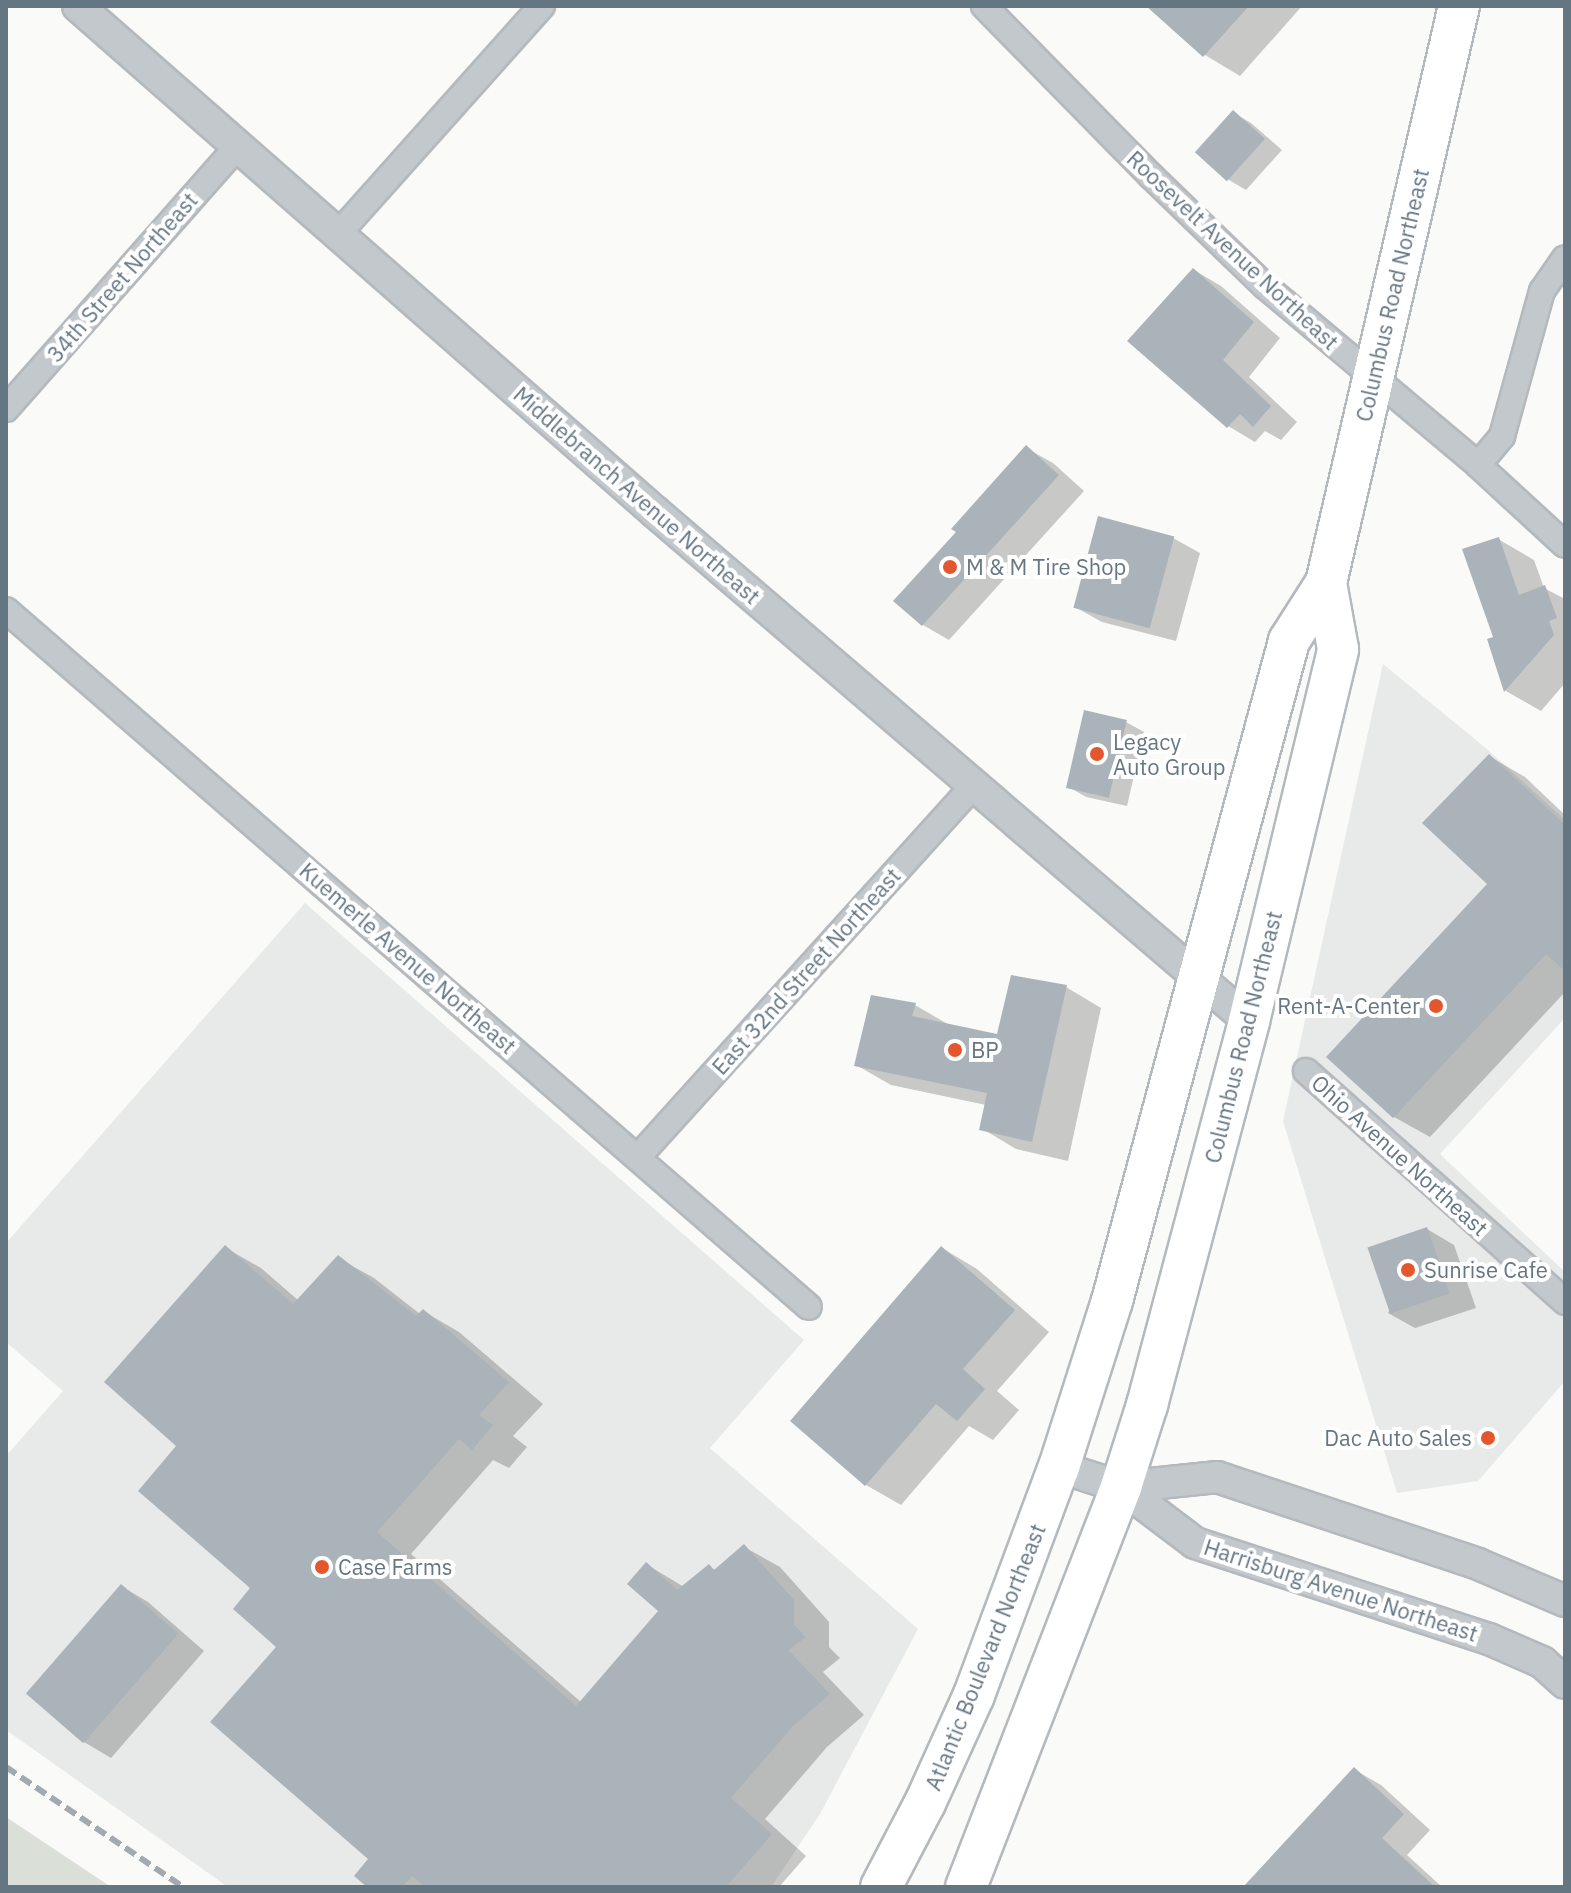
<!DOCTYPE html>
<html>
<head>
<meta charset="utf-8">
<style>
	body { margin:0 }
	#map { position:relative; width:1571px; height:1893px; overflow:hidden; background:#fafaf8; font-family:"IBM Plex Sans",sans-serif }
	div>[style] { position:absolute }
	[style*='--x'] { left:calc(var(--x)*1px); top:calc(var(--y)*1px); width:calc(var(--w)*1px); rotate:calc(var(--a)*1deg) }
	.built>* { inset:0; background:#e8e9e9 }
	.green>* { inset:0; background:#dadfd7 }
	.shadow>* { inset:0; background:#0003 }
	.building>* { inset:0; background:#aab3b9; transform-origin:0 0 }
	.roads { filter:drop-shadow(2px 0 #b4b9bd) drop-shadow(-2px 0 #b4b9bd) drop-shadow(0 2px #b4b9bd) drop-shadow(0 -2px #b4b9bd) }
	.minor>* { height:24px; margin:-12px; padding:0 12px; transform-origin:12px; border-radius:12px; background:#c3c8cc }
	.tertiary>* { height:30px; margin:-15px; padding:0 15px; transform-origin:15px; border-radius:15px; background:#c3c8cc }
	.trunk>* { height:40px; margin:-20px; padding:0 20px; transform-origin:20px; border-radius:20px; background:#fff }
	.rail>* { height:6px; margin-top:-3px; transform-origin:0; background:repeating-linear-gradient(90deg,#a2aab0 0 12px,transparent 0 18px) }
	.dots>* { width:22px; height:22px; translate:-50% -50%; box-sizing:border-box; border:4px solid #fff; border-radius:50% }
	span { translate:-50% -50%; white-space:nowrap; text-align:center; line-height:1.15; -webkit-text-stroke:8px #fff; paint-order:stroke }
	.street-label { font-size:22px; color:#657683 }
	.poi-label { font-size:22px; color:#657683 }
	.left { translate:0 -50%; text-align:left }
	.right { translate:-100% -50%; text-align:right }
	.frame { position:absolute; inset:0; border:8px solid #657683; pointer-events:none }
</style>
</head>
<body>
<div id="map">
	<div class="built">
		<i style="clip-path:polygon(1383px 664px,1487px 749px,1565px 820px,1565px 1018px,1440px 1154px,1565px 1272px,1565px 1381px,1478px 1481px,1397px 1493px,1283px 1121px)"></i>
		<i style="clip-path:polygon(305px 903px,804px 1340px,710px 1448px,918px 1629px,820px 1814px,771px 1887px,228px 1887px,6px 1730px,6px 1456px,63px 1391px,6px 1342px,6px 1243px)"></i>
	</div>
	<div class="green">
		<i style="clip-path:polygon(6px 1817px,111px 1887px,6px 1887px)"></i>
	</div>
	<div class="shadow">
		<i style="clip-path:polygon(1149px 6px,1302px 6px,1240px 76px,1205px 55px)"></i>
		<i style="clip-path:polygon(1234px 113px,1251px 123px,1282px 150px,1246px 190px,1229px 180px,1198px 152px)"></i>
		<i style="clip-path:polygon(1194px 270px,1221px 286px,1280px 338px,1249px 377px,1297px 422px,1281px 440px,1265px 431px,1255px 442px,1228px 426px)"></i>
		<i style="clip-path:polygon(1026px 448px,1053px 463px,1084px 491px,949px 640px,923px 625px,958px 532px)"></i>
		<i style="clip-path:polygon(1173px 538px,1200px 553px,1176px 641px,1102px 622px,1075px 607px)"></i>
		<i style="clip-path:polygon(1498px 539px,1534px 560px,1544px 588px,1565px 599px,1565px 683px,1541px 711px,1506px 691px,1490px 640px,1496px 638px)"></i>
		<i style="clip-path:polygon(1126px 722px,1144px 732px,1127px 806px,1086px 797px,1069px 787px)"></i>
		<i style="clip-path:polygon(1489px 756px,1525px 777px,1565px 815px,1565px 992px,1430px 1137px,1394px 1117px,1328px 1057px,1490px 884px)"></i>
		<i style="clip-path:polygon(1066px 987px,1101px 1008px,1068px 1161px,1016px 1149px,981px 1128px,986px 1105px,891px 1085px,856px 1065px,872px 997px,915px 1005px,951px 1026px,998px 1037px)"></i>
		<i style="clip-path:polygon(1427px 1229px,1454px 1245px,1476px 1308px,1415px 1328px,1388px 1313px)"></i>
		<i style="clip-path:polygon(226px 1248px,261px 1268px,299px 1301px,338px 1258px,374px 1278px,420px 1314px,423px 1311px,459px 1332px,543px 1404px,513px 1436px,527px 1447px,509px 1468px,493px 1460px,411px 1554px,581px 1702px,661px 1610px,646px 1564px,684px 1587px,709px 1567px,717px 1571px,744px 1547px,780px 1567px,829px 1622px,829px 1647px,840px 1658px,823px 1672px,864px 1715px,827px 1747px,765px 1819px,806px 1856px,779px 1887px,370px 1887px,370px 1859px,279px 1647px,178px 1445px)"></i>
		<i style="clip-path:polygon(942px 1248px,977px 1269px,1049px 1332px,997px 1391px,1019px 1410px,993px 1440px,969px 1426px,901px 1505px,866px 1485px)"></i>
		<i style="clip-path:polygon(121px 1586px,148px 1602px,204px 1651px,111px 1758px,84px 1742px)"></i>
		<i style="clip-path:polygon(1355px 1770px,1381px 1785px,1430px 1830px,1407px 1855px,1442px 1887px,1246px 1887px)"></i>
	</div>
	<div class="building">
		<i style="clip-path:polygon(1146px 6px,1249px 6px,1203px 57px)"></i>
		<i style="left:1233px;top:110px;width:43px;height:57px;rotate:42deg"></i>
		<i style="clip-path:polygon(1193px 268px,1254px 322px,1223px 360px,1271px 406px,1253px 427px,1240px 414px,1227px 428px,1127px 341px)"></i>
		<i style="clip-path:polygon(1026px 445px,1059px 475px,922px 626px,893px 601px,956px 532px,951px 529px)"></i>
		<i style="left:1098px;top:516px;width:79px;height:95px;rotate:15deg"></i>
		<i style="clip-path:polygon(1499px 537px,1519px 595px,1545px 585px,1557px 618px,1549px 621px,1554px 635px,1504px 692px,1487px 639px,1493px 637px,1462px 549px)"></i>
		<i style="left:1084px;top:710px;width:44px;height:80px;rotate:13deg"></i>
		<i style="clip-path:polygon(1489px 754px,1565px 825px,1565px 971px,1546px 954px,1393px 1118px,1326px 1057px,1487px 884px,1422px 823px)"></i>
		<i style="clip-path:polygon(1011px 975px,1067px 985px,1032px 1142px,979px 1130px,987px 1093px,854px 1066px,871px 995px,916px 1003px,912px 1016px,997px 1034px)"></i>
		<i style="left:1427px;top:1227px;width:70px;height:63px;rotate:71deg"></i>
		<i style="clip-path:polygon(225px 1245px,293px 1304px,338px 1255px,416px 1316px,423px 1309px,509px 1382px,479px 1415px,493px 1425px,472px 1450px,459px 1439px,377px 1532px,576px 1706px,658px 1611px,627px 1584px,646px 1562px,677px 1590px,709px 1564px,714px 1570px,744px 1544px,794px 1600px,794px 1625px,806px 1637px,788px 1650px,830px 1694px,792px 1727px,731px 1798px,772px 1834px,726px 1887px,425px 1887px,412px 1876px,402px 1887px,367px 1887px,354px 1876px,368px 1859px,210px 1722px,276px 1647px,233px 1609px,250px 1588px,138px 1491px,176px 1446px,104px 1382px)"></i>
		<i style="clip-path:polygon(941px 1246px,1015px 1310px,963px 1369px,985px 1389px,957px 1421px,936px 1404px,865px 1486px,790px 1421px)"></i>
		<i style="left:121px;top:1584px;width:76px;height:145px;rotate:41deg"></i>
		<i style="clip-path:polygon(1354px 1767px,1404px 1814px,1382px 1838px,1435px 1887px,1243px 1887px)"></i>
	</div>
	<div class="roads">
		<div class="minor">
			<i style="--x:984;--y:6;--w:238;--a:45.5"></i>
			<i style="--x:1151;--y:176;--w:158;--a:44"></i>
			<i style="--x:1265;--y:286;--w:278;--a:40"></i>
			<i style="--x:1478;--y:465;--w:118;--a:42.6"></i>
			<i style="--x:338;--y:234;--w:306;--a:-48.2"></i>
			<i style="--x:6;--y:409;--w:351;--a:-48.6"></i>
			<i style="--x:1478;--y:465;--w:38;--a:-50"></i>
			<i style="--x:1502;--y:436;--w:150;--a:-74.6"></i>
			<i style="--x:1542;--y:291;--w:40;--a:-55.1"></i>
			<i style="--x:6;--y:610;--w:1063;--a:40.96"></i>
			<i style="--x:1306;--y:1071;--w:347;--a:41.7"></i>
			<i style="--x:638;--y:1157;--w:500;--a:-47.9"></i>
		</div>
		<div class="tertiary">
			<i style="--x:78;--y:6;--w:767;--a:41.25"></i>
			<i style="--x:655;--y:512;--w:782;--a:40.59"></i>
			<i style="--x:1059;--y:1467;--w:65;--a:17.9"></i>
			<i style="--x:1121;--y:1487;--w:93;--a:37.1"></i>
			<i style="--x:1195;--y:1543;--w:309;--a:18.1"></i>
			<i style="--x:1489;--y:1639;--w:58;--a:23.5"></i>
			<i style="--x:1542;--y:1662;--w:31;--a:42"></i>
			<i style="--x:1121;--y:1487;--w:97;--a:-5.9"></i>
			<i style="--x:1217;--y:1477;--w:275;--a:18.4"></i>
			<i style="--x:1478;--y:1564;--w:95;--a:23"></i>
		</div>
		<div class="trunk">
			<i style="--x:881;--y:1887;--w:95;--a:-62.4"></i>
			<i style="--x:925;--y:1803;--w:119;--a:-65.6"></i>
			<i style="--x:974;--y:1695;--w:243;--a:-69.6"></i>
			<i style="--x:1059;--y:1467;--w:174;--a:-72.3"></i>
			<i style="--x:1112;--y:1301;--w:683;--a:-74.99"></i>
			<i style="--x:1289;--y:641;--w:69;--a:-57.5"></i>
			<i style="--x:1326;--y:583;--w:592;--a:-77.02"></i>
			<i style="--x:966;--y:1887;--w:429;--a:-68.8"></i>
			<i style="--x:1121;--y:1487;--w:86;--a:-72.4"></i>
			<i style="--x:1147;--y:1405;--w:397;--a:-75.1"></i>
			<i style="--x:1249;--y:1021;--w:382;--a:-76.5"></i>
			<i style="--x:1338;--y:649;--w:67;--a:-100.3"></i>
		</div>
	</div>
	<div class="rail">
		<i style="--x:6;--y:1767;--w:214;--a:34.1"></i>
	</div>
	<div class="dots">
		<i style="left:950px;top:567px;background:#e4572e"></i>
		<i style="left:1097px;top:754px;background:#e4572e"></i>
		<i style="left:1436px;top:1006px;background:#e4572e"></i>
		<i style="left:955px;top:1050px;background:#e4572e"></i>
		<i style="left:1408px;top:1270px;background:#e4572e"></i>
		<i style="left:1488px;top:1438px;background:#e4572e"></i>
		<i style="left:322px;top:1567px;background:#e4572e"></i>
	</div>
	<div class="street-label">
		<span style="left:1233px;top:250px;rotate:43deg">Roosevelt Avenue Northeast</span>
		<span style="left:122px;top:277px;rotate:-49deg">34th Street Northeast</span>
		<span style="left:1392px;top:295px;rotate:-77deg">Columbus Road Northeast</span>
		<span style="left:637px;top:495px;rotate:41deg">Middlebranch Avenue Northeast</span>
		<span style="left:408px;top:958px;rotate:41deg">Kuemerle Avenue Northeast</span>
		<span style="left:806px;top:971px;rotate:-48deg">East 32nd Street Northeast</span>
		<span style="left:1243px;top:1037px;rotate:-76deg">Columbus Road Northeast</span>
		<span style="left:1400px;top:1155px;rotate:42deg">Ohio Avenue Northeast</span>
		<span style="left:1341px;top:1590px;rotate:18deg">Harrisburg Avenue Northeast</span>
		<span style="left:985px;top:1657px;rotate:-68deg">Atlantic Boulevard Northeast</span>
	</div>
	<div class="poi-label">
		<span class="left" style="left:966px;top:567px">M &amp; M Tire Shop</span>
		<span class="left" style="left:1113px;top:754px">Legacy<br>Auto Group</span>
		<span class="right" style="left:1420px;top:1006px">Rent-A-Center</span>
		<span class="left" style="left:971px;top:1050px">BP</span>
		<span class="left" style="left:1424px;top:1270px">Sunrise Cafe</span>
		<span class="right" style="left:1472px;top:1438px">Dac Auto Sales</span>
		<span class="left" style="left:338px;top:1567px">Case Farms</span>
	</div>
	<div class="frame"></div>
</div>
</body>
</html>
